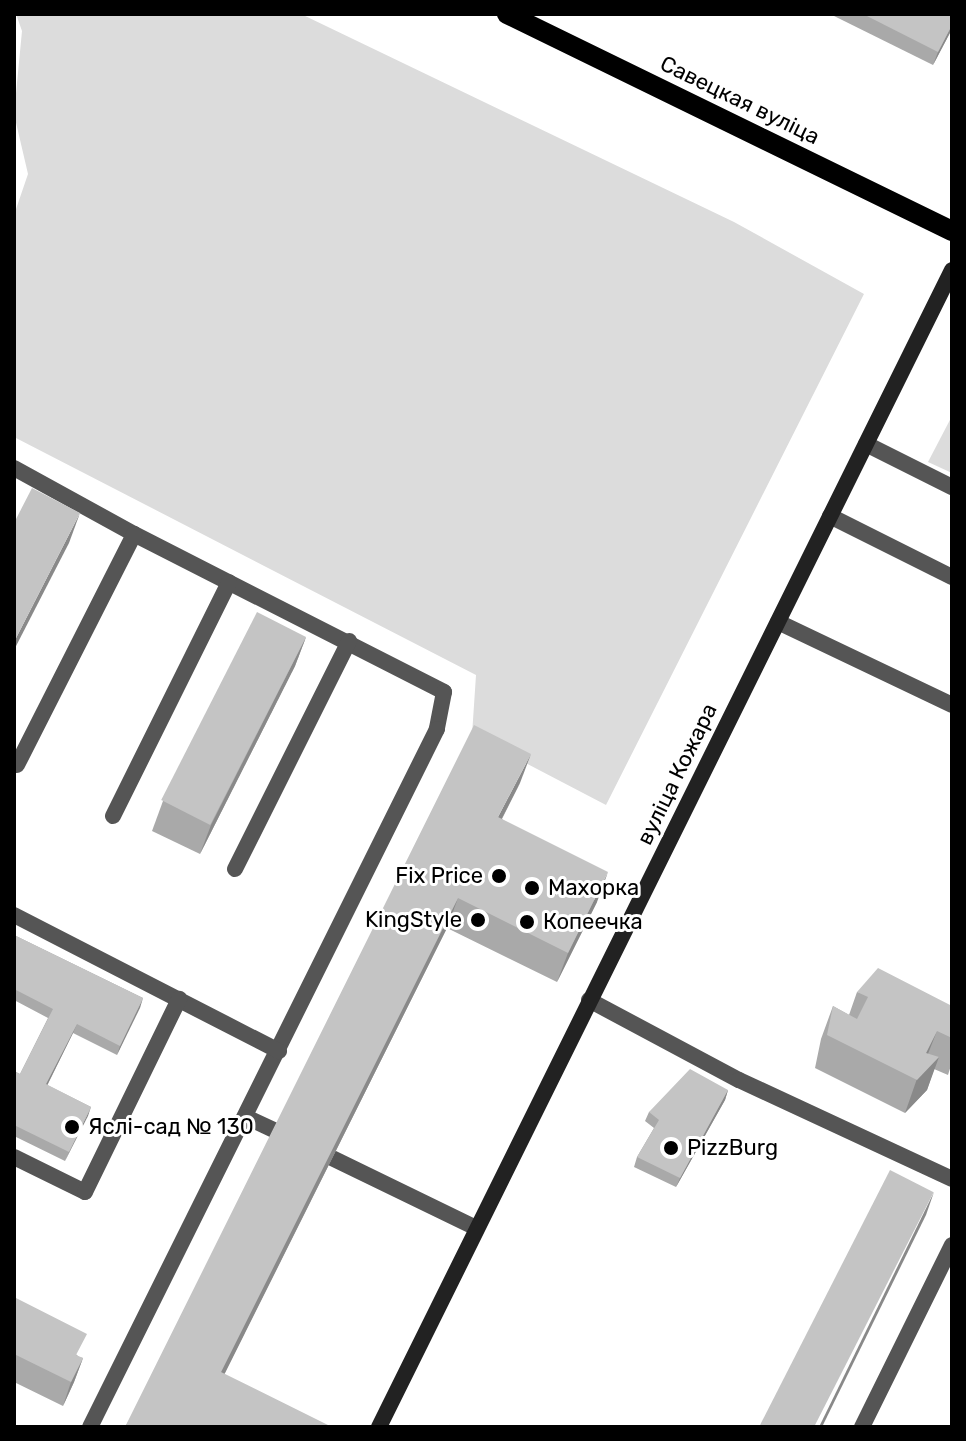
<!DOCTYPE html>
<html>
<head>
<meta charset="utf-8">
<style>
	body { margin:0 }
	#map { position:relative; width:966px; height:1441px; overflow:hidden; background:#fff; font-family:Rubik,sans-serif }
	div>[style] { position:absolute }
	[style*='--x'] { left:calc(var(--x)*1px); top:calc(var(--y)*1px); width:calc(var(--w)*1px); rotate:calc(var(--a)*1deg) }
	.green>* { inset:0; background:#dcdcdc }
	.lane>* { height:16px; margin:-8px; padding:0 8px; transform-origin:8px; border-radius:8px; background:#555 }
	.secondary>* { height:16px; margin:-8px; padding:0 8px; transform-origin:8px; border-radius:8px; background:#222 }
	.primary>* { height:20px; margin:-10px; padding:0 10px; transform-origin:10px; border-radius:10px; background:#000 }
	.wall>* { inset:0; background:#a9a9a9 }
	.shaded-wall>* { inset:0; background:#898989 }
	.building>* { inset:0; background:#c4c4c4; transform-origin:0 0 }
	.dots>* { width:22px; height:22px; translate:-50% -50%; box-sizing:border-box; border:4px solid #fff; border-radius:50% }
	span { translate:-50% -50%; white-space:nowrap; text-align:center; line-height:1.15; -webkit-text-stroke:6px #fff; paint-order:stroke }
	.street-label { font-size:22px; color:#000 }
	.poi-label { font-size:22px; color:#000 }
	.right { translate:-100% -50%; text-align:right }
	.left { translate:0 -50%; text-align:left }
	.frame { position:absolute; inset:0; border:16px solid #000; pointer-events:none }
</style>
</head>
<body>
<div id="map">
	<div class="green">
		<i style="clip-path:polygon(16px 14px,301px 14px,734px 222px,864px 294px,606px 805px,472px 735px,476px 675px,14px 437px,14px 215px,28px 174px,14px 114px,22px 31px)"></i>
		<i style="clip-path:polygon(952px 416px,952px 473px,928px 462px)"></i>
	</div>
	<div class="lane">
		<i style="--x:866;--y:444;--w:96;--a:26.6"></i>
		<i style="--x:14;--y:468;--w:137;--a:28.8"></i>
		<i style="--x:134;--y:534;--w:348;--a:27"></i>
		<i style="--x:444;--y:692;--w:38;--a:101"></i>
		<i style="--x:437;--y:729;--w:779;--a:116.43"></i>
		<i style="--x:830;--y:516;--w:136;--a:26.6"></i>
		<i style="--x:778;--y:622;--w:193;--a:25.5"></i>
		<i style="--x:17;--y:765;--w:259;--a:-63.1"></i>
		<i style="--x:113;--y:816;--w:261;--a:-63.6"></i>
		<i style="--x:235;--y:869;--w:255;--a:-63.4"></i>
		<i style="--x:14;--y:915;--w:298;--a:27.2"></i>
		<i style="--x:589;--y:1000;--w:170;--a:28.1"></i>
		<i style="--x:739;--y:1080;--w:235;--a:24.9"></i>
		<i style="--x:246;--y:1117;--w:33;--a:25"></i>
		<i style="--x:14;--y:1157;--w:79;--a:26.2"></i>
		<i style="--x:85;--y:1192;--w:215;--a:-64"></i>
		<i style="--x:332;--y:1158;--w:160;--a:25.9"></i>
		<i style="--x:862;--y:1427;--w:203;--a:-63.7"></i>
	</div>
	<div class="secondary">
		<i style="--x:379;--y:1427;--w:1291;--a:-63.65"></i>
	</div>
	<div class="primary">
		<i style="--x:507;--y:14;--w:495;--a:26"></i>
	</div>
	<div class="wall">
		<i style="clip-path:polygon(830px 14px,952px 14px,952px 29px,933px 65px)"></i>
		<i style="clip-path:polygon(306px 637px,295px 666px,200px 854px,152px 831px,163px 801px)"></i>
		<i style="clip-path:polygon(520px 783px,502px 819px,597px 902px,557px 982px,447px 928px,225px 1373px,125px 1427px)"></i>
		<i style="clip-path:polygon(14px 935px,143px 998px,117px 1055px,73px 1033px,47px 1085px,91px 1107px,65px 1161px,14px 1136px,14px 1071px,20px 1074px,48px 1018px,14px 1000px)"></i>
		<i style="clip-path:polygon(857px 992px,952px 1006px,952px 1062px,948px 1075px,934px 1069px,927px 1090px,905px 1113px,815px 1068px,821px 1039px,833px 1006px,849px 1015px)"></i>
		<i style="clip-path:polygon(728px 1090px,725px 1100px,676px 1187px,634px 1167px,637px 1157px,654px 1128px,645px 1121px,649px 1112px)"></i>
		<i style="clip-path:polygon(14px 1297px,79px 1357px,83px 1358px,74px 1382px,63px 1406px,14px 1382px)"></i>
	</div>
	<div class="shaded-wall">
		<i style="clip-path:polygon(952px 25px,952px 29px,933px 65px,938px 52px)"></i>
		<i style="clip-path:polygon(80px 513px,69px 543px,14px 650px,14px 642px)"></i>
		<i style="clip-path:polygon(306px 637px,295px 666px,200px 854px,211px 825px)"></i>
		<i style="clip-path:polygon(531px 754px,520px 783px,487px 847px,498px 817px)"></i>
		<i style="clip-path:polygon(608px 872px,597px 902px,557px 982px,568px 953px)"></i>
		<i style="clip-path:polygon(458px 898px,447px 928px,211px 1401px,221px 1372px)"></i>
		<i style="clip-path:polygon(143px 998px,140px 1008px,117px 1055px,120px 1046px)"></i>
		<i style="clip-path:polygon(77px 1024px,73px 1033px,43px 1094px,46px 1084px)"></i>
		<i style="clip-path:polygon(937px 1031px,924px 1064px,939px 1057px,927px 1090px,905px 1113px,926px 1053px)"></i>
		<i style="clip-path:polygon(728px 1090px,725px 1100px,676px 1187px,680px 1178px)"></i>
		<i style="clip-path:polygon(91px 1107px,88px 1116px,65px 1161px,69px 1152px)"></i>
		<i style="clip-path:polygon(934px 1192px,926px 1215px,822px 1427px,819px 1427px)"></i>
		<i style="clip-path:polygon(83px 1358px,74px 1382px,63px 1406px,71px 1382px)"></i>
	</div>
	<div class="building">
		<i style="clip-path:polygon(863px 14px,952px 14px,952px 25px,938px 52px)"></i>
		<i style="clip-path:polygon(32px 488px,80px 513px,14px 642px,14px 523px)"></i>
		<i style="left:257px;top:612px;width:55px;height:211px;rotate:27deg"></i>
		<i style="clip-path:polygon(474px 725px,531px 754px,498px 817px,608px 872px,568px 953px,458px 898px,221px 1372px,330px 1426px,330px 1427px,125px 1427px)"></i>
		<i style="clip-path:polygon(14px 935px,143px 998px,120px 1046px,77px 1024px,46px 1084px,91px 1107px,69px 1152px,14px 1125px,14px 1071px,20px 1074px,53px 1009px,14px 989px)"></i>
		<i style="clip-path:polygon(878px 968px,952px 1006px,952px 1038px,937px 1031px,926px 1053px,939px 1057px,917px 1080px,827px 1035px,833px 1006px,857px 1019px,868px 997px,857px 992px)"></i>
		<i style="clip-path:polygon(690px 1069px,728px 1090px,680px 1178px,637px 1157px,659px 1120px,649px 1112px)"></i>
		<i style="left:890px;top:1170px;width:49px;height:286px;rotate:27deg"></i>
		<i style="clip-path:polygon(14px 1297px,87px 1334px,76px 1355px,83px 1358px,71px 1382px,14px 1354px)"></i>
	</div>
	<div class="dots">
		<i style="left:499px;top:876px;background:#000"></i>
		<i style="left:532px;top:888px;background:#000"></i>
		<i style="left:478px;top:920px;background:#000"></i>
		<i style="left:527px;top:922px;background:#000"></i>
		<i style="left:72px;top:1127px;background:#000"></i>
		<i style="left:671px;top:1148px;background:#000"></i>
	</div>
	<div class="street-label">
		<span style="left:740px;top:100px;rotate:26deg">Савецкая вуліца</span>
		<span style="left:677px;top:774px;rotate:-64deg">вуліца Кожара</span>
	</div>
	<div class="poi-label">
		<span class="right" style="left:483px;top:876px">Fix Price</span>
		<span class="left" style="left:548px;top:888px">Махорка</span>
		<span class="right" style="left:462px;top:920px">KingStyle</span>
		<span class="left" style="left:543px;top:922px">Копеечка</span>
		<span class="left" style="left:88px;top:1127px">Яслі-сад № 130</span>
		<span class="left" style="left:687px;top:1148px">PizzBurg</span>
	</div>
	<div class="frame"></div>
</div>
</body>
</html>
